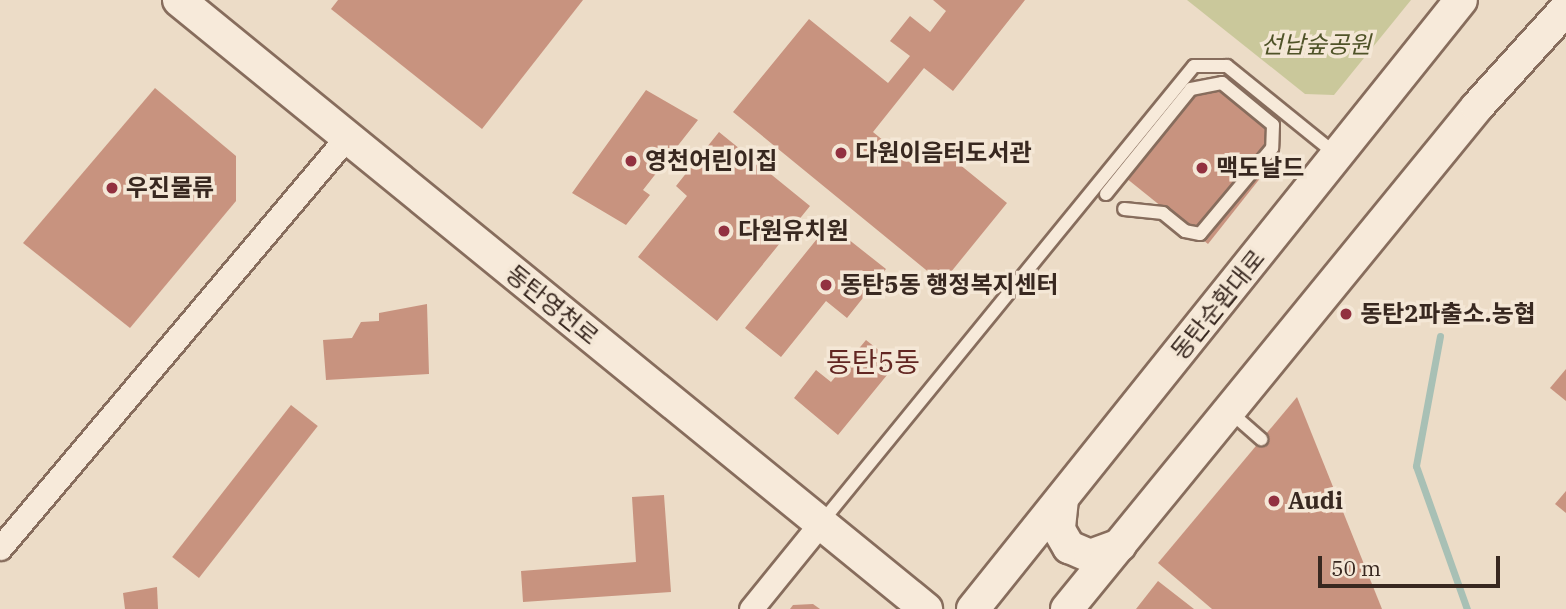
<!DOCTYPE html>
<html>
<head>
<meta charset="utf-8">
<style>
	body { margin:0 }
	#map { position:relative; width:1566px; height:609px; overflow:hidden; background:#ecdcc7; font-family:"IBM Plex Serif","Noto Sans KR",serif }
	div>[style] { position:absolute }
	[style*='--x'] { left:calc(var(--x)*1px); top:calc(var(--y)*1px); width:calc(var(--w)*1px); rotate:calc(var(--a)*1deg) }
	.green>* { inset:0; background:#cac89b }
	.stream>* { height:7px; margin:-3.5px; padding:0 3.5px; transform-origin:3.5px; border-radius:3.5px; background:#a8c0b5 }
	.building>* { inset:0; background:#c8937f; transform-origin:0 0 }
	.roads { filter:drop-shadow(2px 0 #876d5d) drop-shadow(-2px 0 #876d5d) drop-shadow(0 2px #876d5d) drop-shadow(0 -2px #876d5d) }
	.lane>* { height:12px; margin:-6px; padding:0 6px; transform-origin:6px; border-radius:6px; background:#f7eada }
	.street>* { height:23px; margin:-11.5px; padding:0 11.5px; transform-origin:11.5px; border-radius:11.5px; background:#f7eada }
	.secondary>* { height:32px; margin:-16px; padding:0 16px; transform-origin:16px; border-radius:16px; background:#f7eada }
	.dots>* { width:19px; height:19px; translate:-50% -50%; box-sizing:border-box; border:4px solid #f4e7d6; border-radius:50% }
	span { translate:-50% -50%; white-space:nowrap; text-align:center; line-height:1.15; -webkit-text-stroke:7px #f4e7d6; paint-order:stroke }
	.park-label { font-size:24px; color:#4f5328; font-style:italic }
	.poi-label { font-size:24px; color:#382820; font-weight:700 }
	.left { translate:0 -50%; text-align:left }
	.street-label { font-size:24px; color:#382820 }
	.quarter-label { font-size:28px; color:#622622 }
	.scale { position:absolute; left:1318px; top:556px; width:182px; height:32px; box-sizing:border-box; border:4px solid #382820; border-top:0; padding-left:9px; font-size:21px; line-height:24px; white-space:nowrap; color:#382820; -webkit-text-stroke:5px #f4e7d6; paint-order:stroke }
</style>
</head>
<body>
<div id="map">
	<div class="green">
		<i style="clip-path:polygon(1187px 0,1411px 0,1334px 95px,1305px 94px)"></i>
	</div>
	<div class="stream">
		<i style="--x:1440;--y:336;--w:132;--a:100.5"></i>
		<i style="--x:1416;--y:466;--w:152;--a:70.4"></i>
	</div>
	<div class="building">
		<i style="clip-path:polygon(338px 0,583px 0,482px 129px,331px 9px)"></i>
		<i style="clip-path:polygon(933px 0,1025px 0,953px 91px,924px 68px,873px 132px,913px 165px,932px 142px,1007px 203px,942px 283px,733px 112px,809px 19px,888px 83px,910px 56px,890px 41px,910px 16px,930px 32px,946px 11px)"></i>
		<i style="clip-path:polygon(155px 88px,236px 156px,236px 201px,130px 328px,23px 243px)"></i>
		<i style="clip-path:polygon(1223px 89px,1279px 134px,1277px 157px,1208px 244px,1126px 178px,1195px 94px)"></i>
		<i style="clip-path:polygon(646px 90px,698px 120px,643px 190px,650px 195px,626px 225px,572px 193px)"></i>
		<i style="clip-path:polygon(719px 132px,810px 206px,717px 321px,638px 257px,687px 196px,676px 186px)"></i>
		<i style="clip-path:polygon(829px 224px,886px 269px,847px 318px,826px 301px,781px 357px,745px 328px)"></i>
		<i style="clip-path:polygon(427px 304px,429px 374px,326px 380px,323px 340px,352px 338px,361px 322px,379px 321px,379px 313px)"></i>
		<i style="clip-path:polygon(866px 340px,896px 364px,838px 435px,794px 398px,816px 370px,831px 382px)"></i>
		<i style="clip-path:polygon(1566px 369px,1566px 401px,1550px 388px)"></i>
		<i style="clip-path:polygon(1297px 397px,1382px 609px,1212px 609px,1158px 563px)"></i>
		<i style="left:291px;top:405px;width:34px;height:193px;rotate:38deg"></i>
		<i style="clip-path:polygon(1566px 491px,1566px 513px,1555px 504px)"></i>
		<i style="clip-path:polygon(664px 495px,671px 592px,523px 602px,521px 571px,636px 562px,632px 497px)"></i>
		<i style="clip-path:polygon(1158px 581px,1194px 609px,1136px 609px)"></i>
		<i style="clip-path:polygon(157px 587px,158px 609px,125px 609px,123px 593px)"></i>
		<i style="clip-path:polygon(813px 604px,820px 609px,790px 609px,793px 605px)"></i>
	</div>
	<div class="roads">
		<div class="lane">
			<i style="--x:1106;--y:194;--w:135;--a:-51"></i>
			<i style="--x:1191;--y:89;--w:32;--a:-11"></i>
			<i style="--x:1222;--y:83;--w:66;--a:39.5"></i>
			<i style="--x:1273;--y:125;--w:23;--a:92"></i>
			<i style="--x:1272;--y:148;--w:112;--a:129.9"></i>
			<i style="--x:1200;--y:234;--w:15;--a:-169"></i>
			<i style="--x:1185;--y:231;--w:28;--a:-141"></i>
			<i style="--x:1163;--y:213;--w:39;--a:-174"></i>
			<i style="--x:1229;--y:411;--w:43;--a:41.2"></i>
			<i style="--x:821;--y:523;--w:590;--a:-50.78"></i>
			<i style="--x:1194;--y:66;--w:33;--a:0"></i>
			<i style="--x:1227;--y:66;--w:141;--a:39"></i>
		</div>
		<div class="street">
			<i style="--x:0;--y:548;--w:538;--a:-49.83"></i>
			<i style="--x:751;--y:609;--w:111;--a:-50.9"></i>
		</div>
		<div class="secondary">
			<i style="--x:179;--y:0;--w:964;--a:39.19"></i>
			<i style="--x:1062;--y:499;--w:31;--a:96"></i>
			<i style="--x:1059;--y:530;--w:20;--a:60"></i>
			<i style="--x:1069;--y:547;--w:23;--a:23"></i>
			<i style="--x:1090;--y:556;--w:32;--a:-20"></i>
			<i style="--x:973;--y:609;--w:780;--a:-51.29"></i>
			<i style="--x:1067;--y:609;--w:648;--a:-50.76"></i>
			<i style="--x:1477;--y:107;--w:132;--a:-47.8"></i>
		</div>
	</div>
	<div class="dots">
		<i style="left:841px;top:153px;background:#923140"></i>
		<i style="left:631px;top:161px;background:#923140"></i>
		<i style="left:1202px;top:168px;background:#923140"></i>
		<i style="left:112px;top:188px;background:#923140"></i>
		<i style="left:724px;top:231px;background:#923140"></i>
		<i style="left:826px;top:285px;background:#923140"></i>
		<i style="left:1346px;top:314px;background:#923140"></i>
		<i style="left:1274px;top:501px;background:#923140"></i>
	</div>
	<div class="park-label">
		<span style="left:1316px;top:45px">선납숲공원</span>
	</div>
	<div class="poi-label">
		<span class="left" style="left:855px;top:153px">다원이음터도서관</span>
		<span class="left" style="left:645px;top:161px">영천어린이집</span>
		<span class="left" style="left:1216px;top:168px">맥도날드</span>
		<span class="left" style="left:126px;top:188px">우진물류</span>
		<span class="left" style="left:738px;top:231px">다원유치원</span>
		<span class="left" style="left:840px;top:285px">동탄5동 행정복지센터</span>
		<span class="left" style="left:1360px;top:314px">동탄2파출소.농협</span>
		<span class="left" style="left:1288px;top:501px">Audi</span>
	</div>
	<div class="street-label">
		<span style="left:552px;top:305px;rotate:39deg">동탄영천로</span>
		<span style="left:1218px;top:305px;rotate:-51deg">동탄순환대로</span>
	</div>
	<div class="quarter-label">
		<span style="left:873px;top:362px">동탄5동</span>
	</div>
	<div class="scale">50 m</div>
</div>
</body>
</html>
